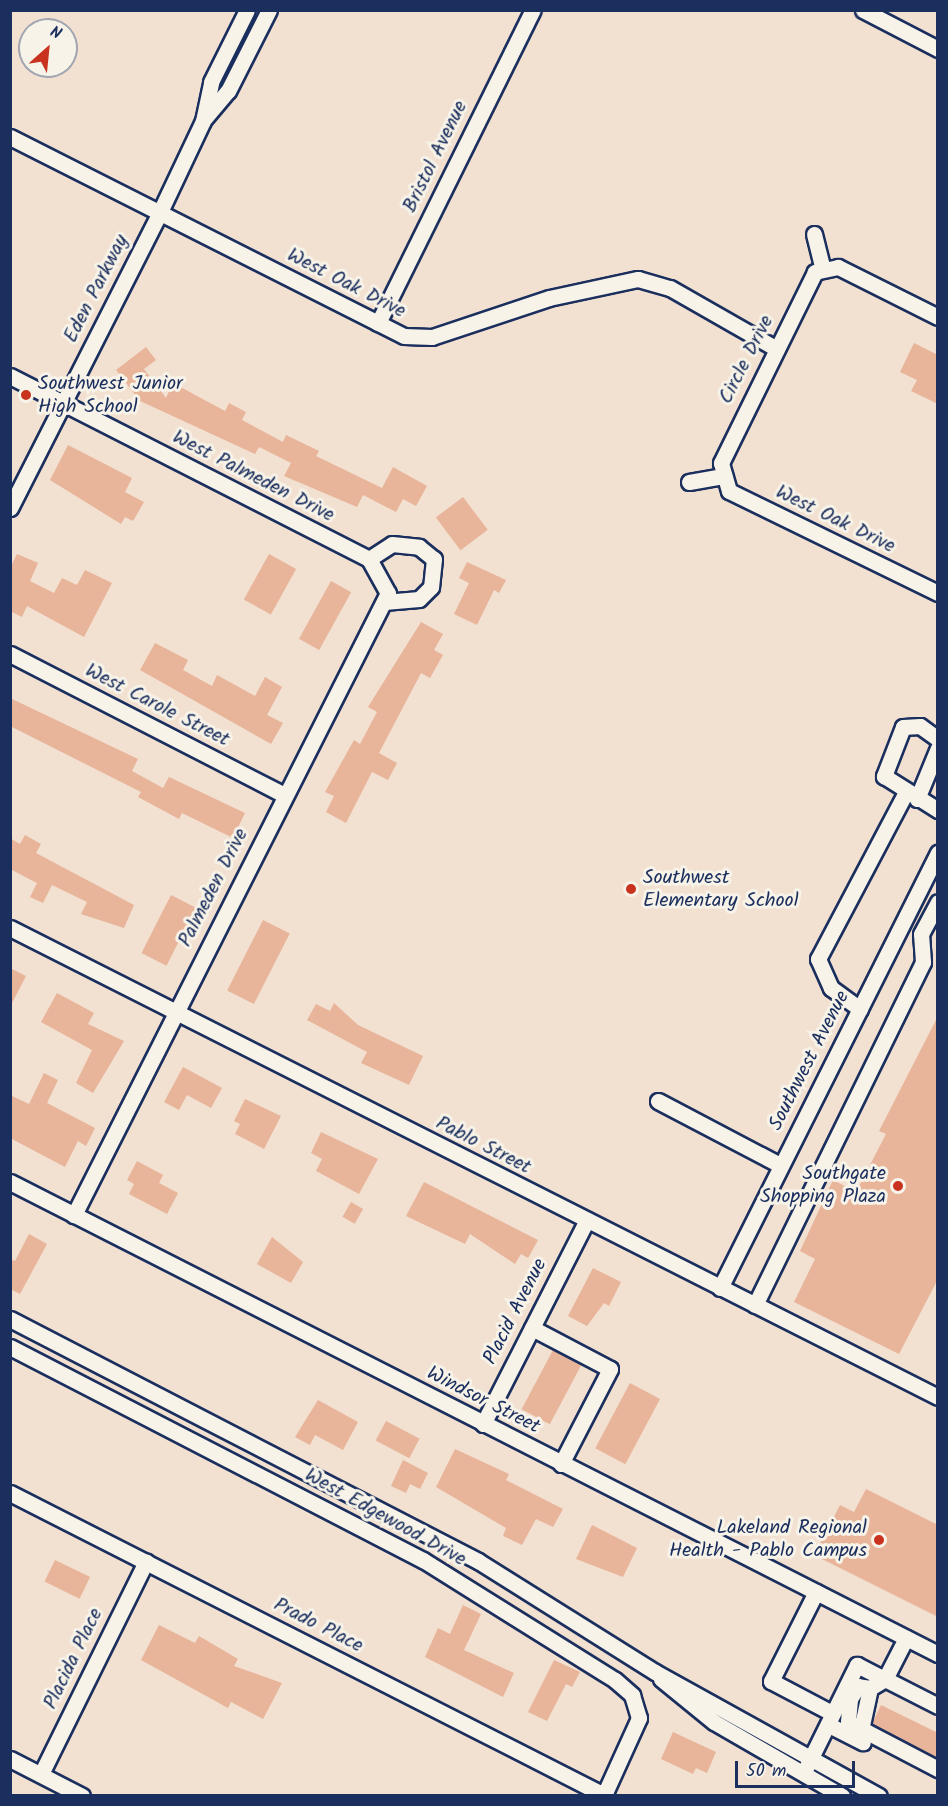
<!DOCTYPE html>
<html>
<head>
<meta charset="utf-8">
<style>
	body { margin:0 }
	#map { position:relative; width:948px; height:1806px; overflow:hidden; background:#f2e0d1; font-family:Kalam,sans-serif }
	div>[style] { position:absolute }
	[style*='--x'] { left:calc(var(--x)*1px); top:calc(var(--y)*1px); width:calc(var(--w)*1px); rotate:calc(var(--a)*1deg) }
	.building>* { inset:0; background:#e8b49a; transform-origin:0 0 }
	.roads { filter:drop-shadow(2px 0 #1b2f5e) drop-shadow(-2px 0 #1b2f5e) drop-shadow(0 2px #1b2f5e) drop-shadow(0 -2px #1b2f5e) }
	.minor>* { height:15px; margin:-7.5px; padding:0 7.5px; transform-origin:7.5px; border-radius:7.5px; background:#f7f3e8 }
	.dots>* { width:16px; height:16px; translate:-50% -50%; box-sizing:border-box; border:3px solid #f7f3e8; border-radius:50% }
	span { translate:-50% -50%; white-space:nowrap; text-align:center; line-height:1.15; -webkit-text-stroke:6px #f7f3e8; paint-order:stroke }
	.street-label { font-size:20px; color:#1b2f5e }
	.poi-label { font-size:20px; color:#1b2f5e }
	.left { translate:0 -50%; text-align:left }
	.right { translate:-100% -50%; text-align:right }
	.frame { position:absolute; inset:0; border:12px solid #1b2f5e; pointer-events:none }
	.north { position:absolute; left:18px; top:18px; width:60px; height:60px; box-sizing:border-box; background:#f7f3e8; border:2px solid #9fa5b1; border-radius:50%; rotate:27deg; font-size:16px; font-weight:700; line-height:24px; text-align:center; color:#1b2f5e }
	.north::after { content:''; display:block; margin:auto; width:21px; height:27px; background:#c8321e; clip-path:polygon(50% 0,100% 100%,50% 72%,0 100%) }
	.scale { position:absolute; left:735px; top:1761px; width:120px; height:27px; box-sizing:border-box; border:3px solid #1b2f5e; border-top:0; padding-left:8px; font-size:18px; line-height:21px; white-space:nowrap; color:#1b2f5e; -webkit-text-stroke:4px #f7f3e8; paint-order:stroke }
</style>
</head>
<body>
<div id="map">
	<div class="building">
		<i style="clip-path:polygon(914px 343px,938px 355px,938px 404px,911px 391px,917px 380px,900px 372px)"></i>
		<i style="clip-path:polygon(146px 347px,156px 360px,144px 369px,166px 398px,173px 383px,225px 411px,229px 403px,246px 412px,242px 420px,283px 442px,286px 435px,319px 451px,316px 456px,382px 488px,393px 467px,427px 486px,416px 506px,403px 499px,396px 512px,363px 495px,357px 507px,284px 476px,291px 463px,259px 447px,255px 454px,140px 401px,116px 370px)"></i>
		<i style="clip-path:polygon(68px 445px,132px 478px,125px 492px,144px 502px,133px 521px,125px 517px,121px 524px,50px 480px)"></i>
		<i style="left:463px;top:497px;width:41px;height:34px;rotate:53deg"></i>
		<i style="clip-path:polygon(17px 554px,38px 563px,30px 581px,54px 593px,62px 578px,77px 585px,85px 570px,112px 583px,84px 637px,27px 606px,22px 617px,10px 611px,10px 568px)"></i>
		<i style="left:269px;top:554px;width:31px;height:52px;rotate:29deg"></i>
		<i style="clip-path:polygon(467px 562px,506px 580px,499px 593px,494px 590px,477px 625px,454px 614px,469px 583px,459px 578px)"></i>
		<i style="left:331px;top:581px;width:23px;height:66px;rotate:29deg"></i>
		<i style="clip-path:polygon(421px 622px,443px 634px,434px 650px,443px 655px,430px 678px,421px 673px,379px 753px,397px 763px,388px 780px,372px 772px,346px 823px,326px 812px,334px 796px,325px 792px,354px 740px,360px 744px,377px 712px,368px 707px)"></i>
		<i style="clip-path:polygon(155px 643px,188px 660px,183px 670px,212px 686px,217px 675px,255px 696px,265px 677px,282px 687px,267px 715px,283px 723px,271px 744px,140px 670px)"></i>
		<i style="clip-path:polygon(10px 698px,138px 759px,132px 771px,163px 788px,169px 777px,245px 813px,233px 838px,182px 813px,179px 819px,138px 797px,141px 792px,10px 726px)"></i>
		<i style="clip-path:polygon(25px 835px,41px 844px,36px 853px,134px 905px,124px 928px,81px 914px,87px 902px,52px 885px,43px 903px,30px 897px,37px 883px,10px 869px,10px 838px,20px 844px)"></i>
		<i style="left:171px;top:895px;width:28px;height:65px;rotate:27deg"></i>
		<i style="left:263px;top:920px;width:30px;height:79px;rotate:27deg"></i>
		<i style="clip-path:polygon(10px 968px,26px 976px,10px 1007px)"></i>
		<i style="clip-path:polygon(57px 993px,94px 1013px,88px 1024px,124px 1041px,93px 1093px,76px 1083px,92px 1050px,41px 1022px)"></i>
		<i style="clip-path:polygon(334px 1003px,358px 1025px,423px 1056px,409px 1085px,361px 1063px,367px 1052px,307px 1020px,316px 1004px,330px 1011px)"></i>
		<i style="clip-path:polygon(938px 1016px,938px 1279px,899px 1354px,794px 1302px,815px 1259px,800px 1251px,833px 1180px,856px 1192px,886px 1134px,879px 1131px)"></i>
		<i style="clip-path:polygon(183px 1067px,222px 1088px,211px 1108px,187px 1095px,179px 1110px,164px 1102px)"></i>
		<i style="clip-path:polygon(44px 1073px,58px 1080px,47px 1103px,95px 1128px,86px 1146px,78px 1141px,65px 1167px,10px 1138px,10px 1095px,29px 1104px)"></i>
		<i style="clip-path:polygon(245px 1099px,281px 1116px,264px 1149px,235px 1134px,240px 1124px,234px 1121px)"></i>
		<i style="clip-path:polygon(321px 1132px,378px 1159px,359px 1194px,316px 1171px,322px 1159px,311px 1153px)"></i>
		<i style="clip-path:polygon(137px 1161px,163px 1175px,159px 1183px,178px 1193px,167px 1214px,129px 1194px,134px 1184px,127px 1180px)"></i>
		<i style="clip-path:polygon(424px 1182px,538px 1240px,528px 1258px,521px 1254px,515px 1264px,470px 1234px,465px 1244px,406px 1216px)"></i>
		<i style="left:351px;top:1202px;width:14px;height:17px;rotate:30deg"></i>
		<i style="clip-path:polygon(29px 1234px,47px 1244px,20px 1294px,10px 1289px,10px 1259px,15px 1261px)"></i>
		<i style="clip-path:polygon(272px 1237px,303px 1262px,291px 1283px,257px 1264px)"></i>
		<i style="clip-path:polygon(593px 1268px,621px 1282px,609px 1306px,604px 1303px,587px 1326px,568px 1316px)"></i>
		<i style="left:553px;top:1350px;width:32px;height:67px;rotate:28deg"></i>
		<i style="left:630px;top:1383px;width:34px;height:74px;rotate:28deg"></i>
		<i style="clip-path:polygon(318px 1400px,358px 1422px,343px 1450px,315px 1435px,310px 1445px,295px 1437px)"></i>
		<i style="left:386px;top:1421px;width:38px;height:22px;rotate:28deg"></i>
		<i style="clip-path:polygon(455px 1449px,509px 1474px,506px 1480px,563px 1509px,553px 1527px,536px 1519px,522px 1545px,503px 1536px,506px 1528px,436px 1487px)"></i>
		<i style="clip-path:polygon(403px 1460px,428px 1473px,420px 1489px,410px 1484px,406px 1493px,391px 1486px)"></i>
		<i style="clip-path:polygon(866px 1489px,938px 1525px,938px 1617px,814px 1555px,840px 1505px,854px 1512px)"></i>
		<i style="clip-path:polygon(592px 1525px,637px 1548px,623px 1577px,576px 1559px)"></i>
		<i style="left:55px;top:1560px;width:39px;height:24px;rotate:26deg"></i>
		<i style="clip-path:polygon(463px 1605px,481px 1614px,464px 1650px,514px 1673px,503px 1697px,425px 1657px,438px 1628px,450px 1634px)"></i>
		<i style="clip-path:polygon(159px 1625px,195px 1643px,199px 1636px,238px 1659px,234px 1666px,282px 1683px,263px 1719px,231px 1702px,228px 1708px,141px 1660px)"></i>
		<i style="clip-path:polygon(554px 1660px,580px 1672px,572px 1687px,566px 1684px,547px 1721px,528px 1712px)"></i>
		<i style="clip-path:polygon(881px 1705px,938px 1733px,938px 1758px,872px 1724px)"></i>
		<i style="clip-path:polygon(673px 1732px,716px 1752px,707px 1773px,696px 1768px,693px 1774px,661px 1759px)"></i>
	</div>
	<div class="roads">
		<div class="minor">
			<i style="--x:863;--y:10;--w:85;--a:27.5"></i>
			<i style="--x:205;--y:118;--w:35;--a:-50"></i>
			<i style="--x:228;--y:91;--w:91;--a:-63.2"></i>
			<i style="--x:10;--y:137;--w:441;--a:26.8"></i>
			<i style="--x:404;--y:336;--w:28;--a:2"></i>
			<i style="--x:432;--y:337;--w:123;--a:-18.4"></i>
			<i style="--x:549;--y:298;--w:91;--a:-12.1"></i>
			<i style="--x:638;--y:279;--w:33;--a:16"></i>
			<i style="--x:670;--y:288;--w:123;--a:29.7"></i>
			<i style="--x:814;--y:234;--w:36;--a:76"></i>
			<i style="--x:938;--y:317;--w:112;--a:-153.4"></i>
			<i style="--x:838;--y:267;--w:24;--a:168"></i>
			<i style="--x:815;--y:272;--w:213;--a:116.2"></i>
			<i style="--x:721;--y:463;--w:29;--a:74"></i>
			<i style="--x:729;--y:491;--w:233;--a:26"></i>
			<i style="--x:378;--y:323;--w:349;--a:-63.7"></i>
			<i style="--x:10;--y:376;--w:403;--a:27"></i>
			<i style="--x:369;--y:559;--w:39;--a:61"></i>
			<i style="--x:388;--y:593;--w:697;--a:116.79"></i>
			<i style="--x:689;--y:482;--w:36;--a:-10"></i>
			<i style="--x:10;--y:508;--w:330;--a:-63.1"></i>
			<i style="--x:159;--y:214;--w:103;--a:-64.7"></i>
			<i style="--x:203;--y:121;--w:40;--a:-78"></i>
			<i style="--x:211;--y:82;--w:80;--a:-63.4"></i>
			<i style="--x:369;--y:559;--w:27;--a:-33"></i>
			<i style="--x:392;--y:544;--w:27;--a:6"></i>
			<i style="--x:419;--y:547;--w:19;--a:39"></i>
			<i style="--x:434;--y:559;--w:28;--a:96"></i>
			<i style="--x:431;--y:587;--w:17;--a:135"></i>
			<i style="--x:419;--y:599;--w:35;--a:175"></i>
			<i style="--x:10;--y:654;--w:308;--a:27.2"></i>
			<i style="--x:938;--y:739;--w:22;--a:-144"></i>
			<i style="--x:920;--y:726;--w:17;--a:177"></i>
			<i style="--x:903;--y:727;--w:53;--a:111.2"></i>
			<i style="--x:884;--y:776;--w:64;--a:32.2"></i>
			<i style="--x:917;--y:799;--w:55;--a:-67.6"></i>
			<i style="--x:10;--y:928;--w:1040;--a:26.81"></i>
			<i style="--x:860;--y:1009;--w:36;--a:-144"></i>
			<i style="--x:831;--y:988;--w:32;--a:-114"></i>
			<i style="--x:818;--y:959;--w:189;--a:-62.2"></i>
			<i style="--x:658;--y:1101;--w:138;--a:27.7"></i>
			<i style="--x:10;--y:1182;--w:1041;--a:26.96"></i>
			<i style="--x:720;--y:1288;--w:487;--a:-63.4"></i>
			<i style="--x:755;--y:1305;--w:382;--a:-63.9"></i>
			<i style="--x:923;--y:962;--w:28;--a:-94"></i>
			<i style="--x:921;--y:934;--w:36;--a:-62"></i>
			<i style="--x:10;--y:1319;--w:527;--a:27.34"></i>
			<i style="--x:478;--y:1561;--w:209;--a:32.1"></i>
			<i style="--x:655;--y:1672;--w:256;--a:29"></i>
			<i style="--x:532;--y:1328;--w:88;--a:27.7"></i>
			<i style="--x:610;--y:1369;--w:107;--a:117.3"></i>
			<i style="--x:10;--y:1347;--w:465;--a:27.3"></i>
			<i style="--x:423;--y:1560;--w:226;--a:32"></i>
			<i style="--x:615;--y:1680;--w:23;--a:41"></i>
			<i style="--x:632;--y:1695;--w:24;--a:73"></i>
			<i style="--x:639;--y:1718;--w:85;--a:114.4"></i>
			<i style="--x:483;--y:1424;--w:229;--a:-63"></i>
			<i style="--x:10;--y:1493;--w:669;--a:26.95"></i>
			<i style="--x:816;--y:1592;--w:100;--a:116.8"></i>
			<i style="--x:771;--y:1681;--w:69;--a:27.7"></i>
			<i style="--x:661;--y:1679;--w:68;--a:39.1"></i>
			<i style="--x:714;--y:1722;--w:148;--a:30"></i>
			<i style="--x:870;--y:1688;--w:12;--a:-171"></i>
			<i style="--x:858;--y:1686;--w:15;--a:122"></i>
			<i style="--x:850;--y:1699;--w:23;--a:95"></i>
			<i style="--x:848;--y:1722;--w:102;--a:27.6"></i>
			<i style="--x:829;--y:1725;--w:38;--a:27"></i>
			<i style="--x:861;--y:1730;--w:43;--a:-77.9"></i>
			<i style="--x:870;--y:1688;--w:17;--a:-31"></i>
			<i style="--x:885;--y:1679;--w:59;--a:27"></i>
			<i style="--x:10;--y:1759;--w:81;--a:27.2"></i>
			<i style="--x:807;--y:1766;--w:113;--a:-63.7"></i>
			<i style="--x:857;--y:1665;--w:31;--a:27"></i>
			<i style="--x:885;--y:1679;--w:46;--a:-62.9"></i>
			<i style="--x:41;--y:1774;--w:237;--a:-63.7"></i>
		</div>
	</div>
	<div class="dots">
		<i style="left:26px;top:395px;background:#c8321e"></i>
		<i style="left:631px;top:889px;background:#c8321e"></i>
		<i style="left:898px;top:1186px;background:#c8321e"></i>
		<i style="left:879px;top:1540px;background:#c8321e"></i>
	</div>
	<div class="street-label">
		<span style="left:436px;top:157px;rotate:-64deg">Bristol Avenue</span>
		<span style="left:346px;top:284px;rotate:27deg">West Oak Drive</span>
		<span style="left:97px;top:289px;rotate:-63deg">Eden Parkway</span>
		<span style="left:747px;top:360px;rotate:-63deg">Circle Drive</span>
		<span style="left:253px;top:477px;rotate:27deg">West Palmeden Drive</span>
		<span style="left:835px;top:520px;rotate:26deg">West Oak Drive</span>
		<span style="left:157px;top:706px;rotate:27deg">West Carole Street</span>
		<span style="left:214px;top:888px;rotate:-63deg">Palmeden Drive</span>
		<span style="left:810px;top:1061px;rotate:-63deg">Southwest Avenue</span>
		<span style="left:483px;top:1146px;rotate:27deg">Pablo Street</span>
		<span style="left:516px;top:1312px;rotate:-63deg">Placid Avenue</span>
		<span style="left:483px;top:1401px;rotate:27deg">Windsor Street</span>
		<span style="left:385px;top:1518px;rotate:29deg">West Edgewood Drive</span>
		<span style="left:318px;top:1626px;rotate:27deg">Prado Place</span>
		<span style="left:74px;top:1659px;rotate:-64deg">Placida Place</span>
	</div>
	<div class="poi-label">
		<span class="left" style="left:38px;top:396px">Southwest Junior<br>High School</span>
		<span class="left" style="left:643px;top:890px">Southwest<br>Elementary School</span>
		<span class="right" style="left:886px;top:1186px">Southgate<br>Shopping Plaza</span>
		<span class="right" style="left:867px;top:1540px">Lakeland Regional<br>Health - Pablo Campus</span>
	</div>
	<div class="frame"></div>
	<div class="north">N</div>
	<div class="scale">50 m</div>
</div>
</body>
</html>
